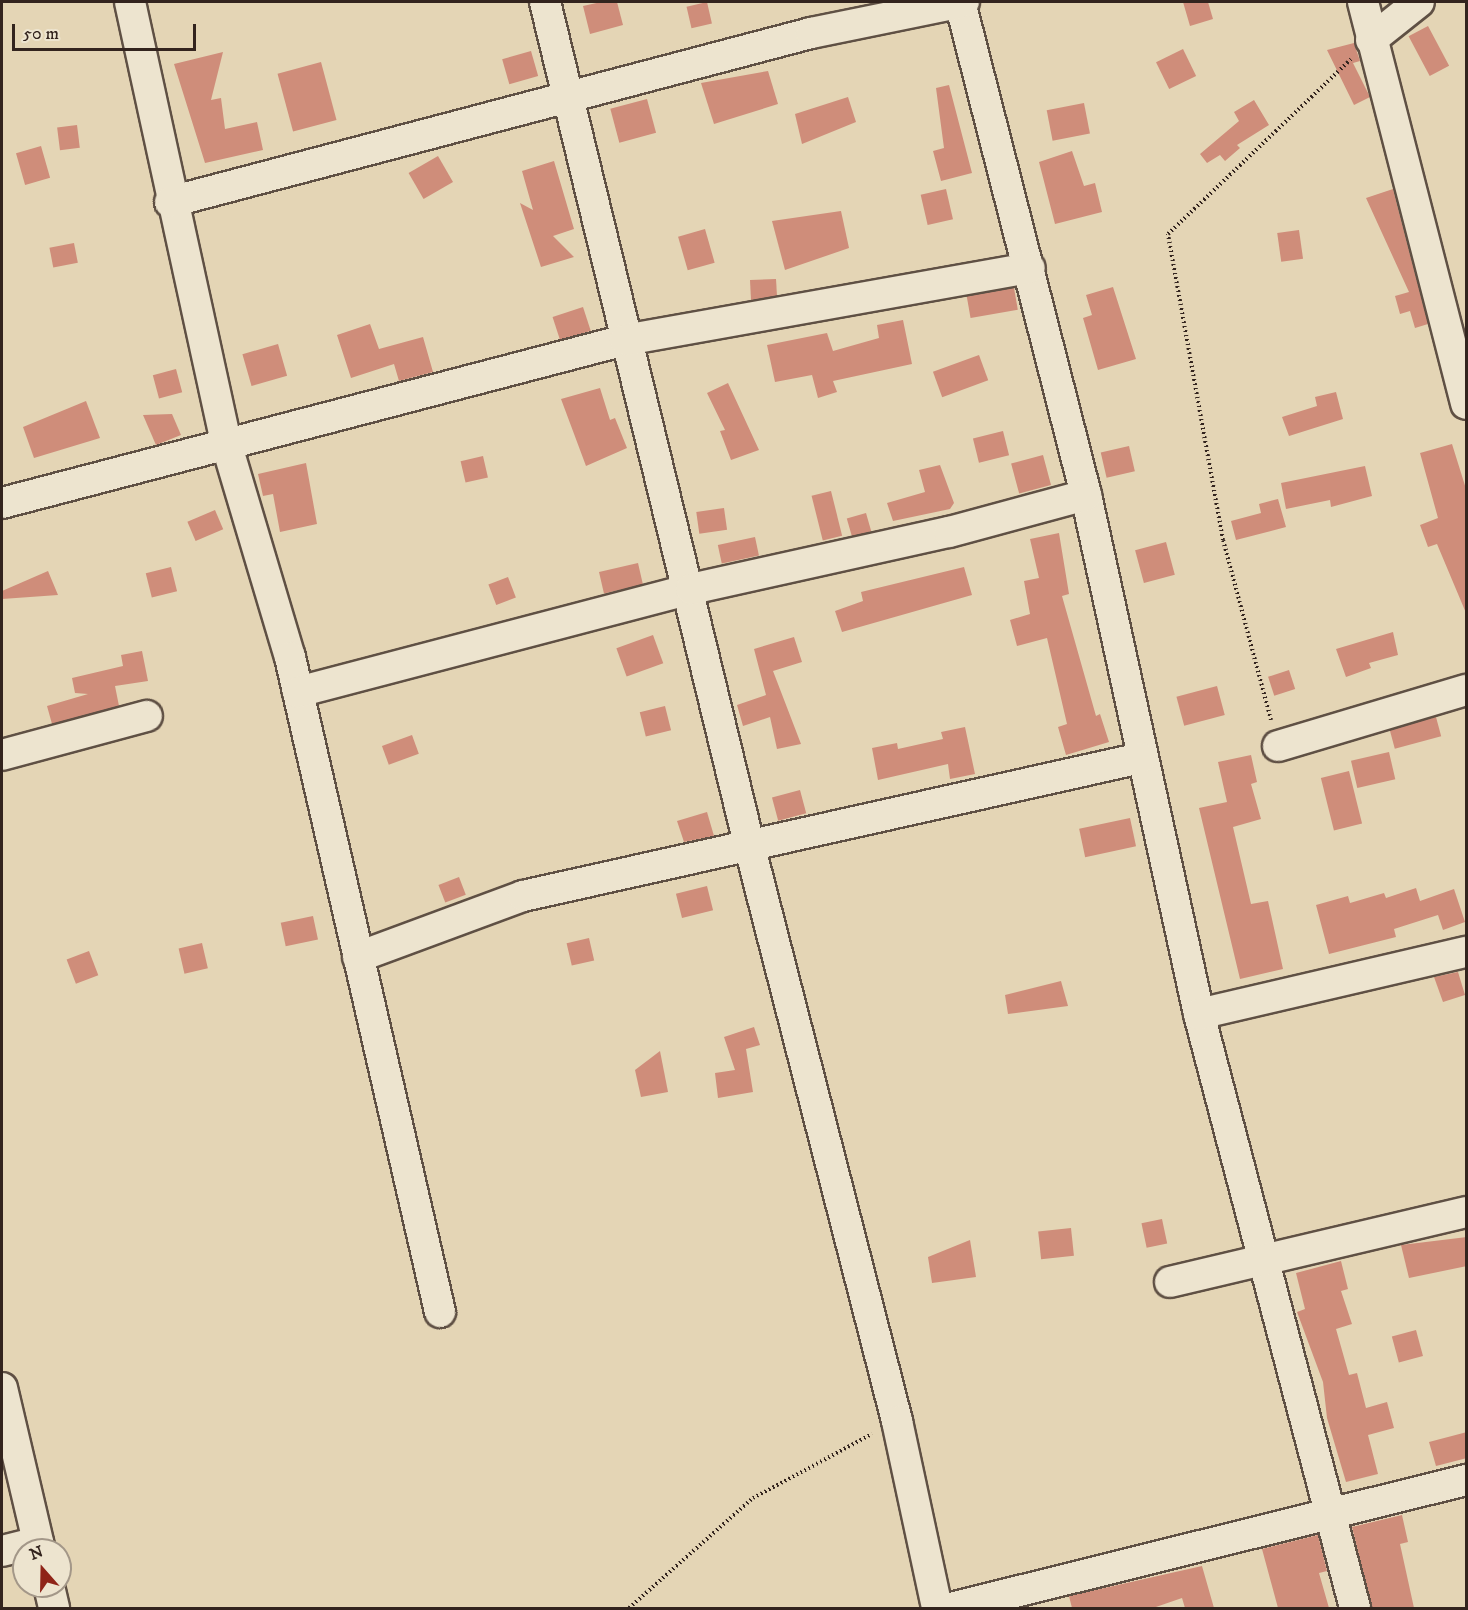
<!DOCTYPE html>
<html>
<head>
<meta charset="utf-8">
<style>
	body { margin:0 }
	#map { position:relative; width:1468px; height:1610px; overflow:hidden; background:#e4d5b5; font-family:"IM FELL DW Pica",serif }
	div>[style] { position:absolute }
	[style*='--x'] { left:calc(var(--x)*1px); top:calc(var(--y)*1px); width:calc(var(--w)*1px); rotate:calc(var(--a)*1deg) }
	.building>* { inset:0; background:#cf8d7a; transform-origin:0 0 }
	.path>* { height:4px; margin-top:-2px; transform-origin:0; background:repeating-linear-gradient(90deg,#33241e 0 1.5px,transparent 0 4.5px) }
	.roads { filter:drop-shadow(2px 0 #5f5044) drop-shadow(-2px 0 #5f5044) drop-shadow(0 2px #5f5044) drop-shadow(0 -2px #5f5044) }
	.minor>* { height:30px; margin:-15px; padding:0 15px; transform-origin:15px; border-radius:15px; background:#ede4cf }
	span { translate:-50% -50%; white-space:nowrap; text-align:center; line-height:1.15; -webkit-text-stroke:5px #ede4cf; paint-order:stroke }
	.frame { position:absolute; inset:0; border:3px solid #33241e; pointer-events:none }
	.north { position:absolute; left:12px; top:1538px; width:60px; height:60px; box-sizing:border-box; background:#ede4cf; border:2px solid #a39788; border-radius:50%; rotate:340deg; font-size:16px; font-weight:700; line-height:24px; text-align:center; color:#33241e }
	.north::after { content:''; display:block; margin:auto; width:21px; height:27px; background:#8f2418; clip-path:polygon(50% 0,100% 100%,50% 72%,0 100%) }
	.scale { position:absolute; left:12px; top:24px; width:184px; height:27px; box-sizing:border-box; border:3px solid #33241e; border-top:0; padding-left:8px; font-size:18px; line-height:21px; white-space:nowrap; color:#33241e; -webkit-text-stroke:4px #ede4cf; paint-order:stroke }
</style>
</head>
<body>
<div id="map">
	<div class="building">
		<i style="clip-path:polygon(601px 2px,617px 2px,623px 25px,590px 34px,583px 6px)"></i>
		<i style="left:707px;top:2px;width:22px;height:21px;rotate:77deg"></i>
		<i style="clip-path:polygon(1183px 2px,1208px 2px,1213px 19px,1190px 26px)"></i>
		<i style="left:1428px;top:26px;width:45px;height:22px;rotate:62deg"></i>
		<i style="clip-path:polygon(1354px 43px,1360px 61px,1353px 63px,1370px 97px,1354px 105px,1327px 50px)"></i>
		<i style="left:1183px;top:49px;width:30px;height:30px;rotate:64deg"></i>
		<i style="left:531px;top:51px;width:26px;height:30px;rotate:74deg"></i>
		<i style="clip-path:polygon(223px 52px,211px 100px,221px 98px,225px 129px,257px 122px,263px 150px,205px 163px,174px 64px)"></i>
		<i style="left:321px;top:62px;width:60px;height:45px;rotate:75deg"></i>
		<i style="clip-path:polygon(768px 71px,778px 104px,714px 124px,701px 83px)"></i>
		<i style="clip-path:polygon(949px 85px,972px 173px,941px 181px,933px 151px,944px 148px,936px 88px)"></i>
		<i style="clip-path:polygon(848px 97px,856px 122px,802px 144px,795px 114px)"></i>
		<i style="left:647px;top:99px;width:35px;height:38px;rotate:75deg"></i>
		<i style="clip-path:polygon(1254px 100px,1269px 125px,1237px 145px,1240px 148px,1225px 161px,1220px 155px,1207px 163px,1200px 154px,1239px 121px,1234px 112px)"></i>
		<i style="left:1084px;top:103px;width:31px;height:38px;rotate:79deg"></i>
		<i style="left:77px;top:125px;width:23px;height:20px;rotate:83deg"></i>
		<i style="left:41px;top:146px;width:33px;height:26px;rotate:74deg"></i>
		<i style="clip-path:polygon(1072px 151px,1084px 186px,1095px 183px,1102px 212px,1055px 224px,1039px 162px)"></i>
		<i style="left:438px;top:156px;width:30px;height:34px;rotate:60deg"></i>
		<i style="clip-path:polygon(554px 161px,574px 229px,553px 236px,574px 257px,541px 267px,520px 203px,533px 210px,522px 171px)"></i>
		<i style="left:946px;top:189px;width:31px;height:26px;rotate:77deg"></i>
		<i style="clip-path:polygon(1393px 189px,1428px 324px,1415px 328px,1410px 311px,1400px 314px,1395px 296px,1409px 292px,1366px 198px)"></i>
		<i style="clip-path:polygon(841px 211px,849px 248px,785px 270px,772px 221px)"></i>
		<i style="left:705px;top:229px;width:35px;height:28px;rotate:74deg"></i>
		<i style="left:1299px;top:230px;width:29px;height:22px;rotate:82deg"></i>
		<i style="left:74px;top:243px;width:20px;height:25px;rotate:79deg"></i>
		<i style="clip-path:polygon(776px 279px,777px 296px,751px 300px,750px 280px)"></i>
		<i style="clip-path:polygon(1113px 287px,1136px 359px,1098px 370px,1083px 318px,1092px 315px,1086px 295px)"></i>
		<i style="left:1014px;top:288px;width:22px;height:48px;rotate:80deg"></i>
		<i style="left:583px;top:307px;width:25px;height:32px;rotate:72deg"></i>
		<i style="clip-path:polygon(903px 320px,912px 364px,833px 381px,837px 392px,818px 398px,812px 375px,775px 382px,767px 345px,827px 333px,833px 351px,879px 338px,877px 325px)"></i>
		<i style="clip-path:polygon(370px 324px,379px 349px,423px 337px,433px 372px,399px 381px,394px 364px,351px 378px,337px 335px)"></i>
		<i style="left:278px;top:344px;width:33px;height:37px;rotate:74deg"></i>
		<i style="left:979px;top:355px;width:27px;height:49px;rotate:70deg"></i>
		<i style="left:176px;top:369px;width:24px;height:24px;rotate:75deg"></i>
		<i style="clip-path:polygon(728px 383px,759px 450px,731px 460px,720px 431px,725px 430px,707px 393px)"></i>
		<i style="clip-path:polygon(600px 388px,610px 420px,615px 418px,627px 448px,586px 466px,561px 399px)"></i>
		<i style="clip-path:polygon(1336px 392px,1343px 419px,1289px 436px,1282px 417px,1317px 406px,1315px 397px)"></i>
		<i style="clip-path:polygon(86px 401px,100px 438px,34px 458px,23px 427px)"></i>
		<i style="clip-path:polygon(172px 414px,181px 435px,156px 445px,143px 415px)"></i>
		<i style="left:1003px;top:431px;width:25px;height:31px;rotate:76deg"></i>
		<i style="clip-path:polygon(1452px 444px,1467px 492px,1466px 613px,1437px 544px,1428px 547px,1420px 525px,1438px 518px,1420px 453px)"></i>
		<i style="left:1129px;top:446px;width:26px;height:29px;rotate:77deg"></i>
		<i style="left:1043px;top:455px;width:31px;height:33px;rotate:75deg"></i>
		<i style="left:483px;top:456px;width:22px;height:23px;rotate:77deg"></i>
		<i style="clip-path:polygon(306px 463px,317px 524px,280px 532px,273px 494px,263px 496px,258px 474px)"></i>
		<i style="clip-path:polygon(940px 465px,954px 503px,950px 509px,893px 521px,887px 503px,925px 492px,919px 470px)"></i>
		<i style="clip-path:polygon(1365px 466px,1372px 496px,1331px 507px,1330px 500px,1286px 509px,1281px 483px)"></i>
		<i style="left:831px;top:491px;width:46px;height:20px;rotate:76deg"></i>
		<i style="clip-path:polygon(1278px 499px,1286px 527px,1236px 540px,1231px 521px,1261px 513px,1259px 504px)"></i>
		<i style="left:724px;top:508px;width:22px;height:28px;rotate:82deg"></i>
		<i style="left:215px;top:510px;width:21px;height:30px;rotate:67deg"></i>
		<i style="left:866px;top:513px;width:19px;height:20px;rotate:74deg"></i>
		<i style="clip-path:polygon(1059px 533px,1069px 594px,1062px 596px,1096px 716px,1100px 714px,1109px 742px,1066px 755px,1058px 727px,1067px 724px,1047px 638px,1017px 646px,1010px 620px,1030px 614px,1024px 581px,1039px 578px,1030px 539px)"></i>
		<i style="left:755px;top:537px;width:19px;height:38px;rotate:78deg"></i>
		<i style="left:1166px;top:542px;width:34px;height:32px;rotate:75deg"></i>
		<i style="left:638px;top:563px;width:22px;height:40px;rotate:77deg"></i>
		<i style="left:171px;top:567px;width:25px;height:26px;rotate:76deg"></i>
		<i style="clip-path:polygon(964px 567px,972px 595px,842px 632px,835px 611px,863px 601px,861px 592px)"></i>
		<i style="clip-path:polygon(48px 571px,58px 595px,2px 599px,2px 591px)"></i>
		<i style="left:508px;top:577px;width:22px;height:21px;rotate:69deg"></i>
		<i style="clip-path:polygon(1393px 632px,1398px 655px,1369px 663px,1371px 668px,1346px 677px,1336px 649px)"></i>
		<i style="left:653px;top:635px;width:30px;height:39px;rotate:70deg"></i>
		<i style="clip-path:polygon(794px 637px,802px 662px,773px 671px,801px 744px,777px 749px,770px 717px,743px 726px,737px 705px,766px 695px,754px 649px)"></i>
		<i style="clip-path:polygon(142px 651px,148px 681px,115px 686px,119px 706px,52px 724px,47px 706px,88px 694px,75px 693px,72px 678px,123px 666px,121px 655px)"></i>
		<i style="left:1289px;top:670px;width:20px;height:22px;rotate:72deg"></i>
		<i style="left:1217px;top:686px;width:30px;height:42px;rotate:75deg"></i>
		<i style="left:665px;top:706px;width:25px;height:26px;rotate:76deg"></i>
		<i style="left:1436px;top:717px;width:20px;height:48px;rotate:75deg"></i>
		<i style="clip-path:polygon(965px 727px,975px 774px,950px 779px,948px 764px,878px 780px,872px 748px,897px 743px,898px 749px,943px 739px,941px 732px)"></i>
		<i style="left:412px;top:735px;width:20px;height:32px;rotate:70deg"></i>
		<i style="left:1389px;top:752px;width:28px;height:39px;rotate:77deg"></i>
		<i style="clip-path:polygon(1251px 755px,1257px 782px,1251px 784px,1261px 819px,1233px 827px,1251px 904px,1268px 901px,1283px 969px,1240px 979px,1199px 808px,1227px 802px,1218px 762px)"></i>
		<i style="left:1349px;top:771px;width:54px;height:29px;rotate:76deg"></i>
		<i style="left:800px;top:790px;width:24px;height:29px;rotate:75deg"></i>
		<i style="clip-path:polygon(707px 812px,714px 836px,684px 842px,677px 821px)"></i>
		<i style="left:1130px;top:818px;width:29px;height:52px;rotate:78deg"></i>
		<i style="left:459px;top:877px;width:19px;height:22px;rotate:69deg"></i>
		<i style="left:707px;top:886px;width:25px;height:32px;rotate:76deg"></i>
		<i style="clip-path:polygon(1416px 888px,1420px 901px,1454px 889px,1465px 922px,1443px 930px,1438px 915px,1394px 929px,1396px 937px,1329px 954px,1316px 905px,1348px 896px,1350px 903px,1384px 893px,1386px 898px)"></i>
		<i style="left:313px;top:916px;width:24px;height:33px;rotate:78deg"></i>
		<i style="left:589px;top:938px;width:23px;height:23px;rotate:77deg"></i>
		<i style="left:202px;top:943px;width:26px;height:24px;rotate:77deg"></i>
		<i style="left:89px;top:951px;width:26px;height:24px;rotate:69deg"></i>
		<i style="clip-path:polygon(1458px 972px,1465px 995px,1443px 1002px,1434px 977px)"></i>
		<i style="clip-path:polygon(1061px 981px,1068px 1006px,1008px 1014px,1005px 995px)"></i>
		<i style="clip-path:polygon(754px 1027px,760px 1045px,746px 1049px,753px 1092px,718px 1098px,715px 1073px,735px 1070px,724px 1037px)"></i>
		<i style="clip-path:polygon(660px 1051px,668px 1092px,641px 1097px,635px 1070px)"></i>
		<i style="left:1162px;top:1219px;width:25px;height:21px;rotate:78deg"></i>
		<i style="left:1071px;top:1228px;width:28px;height:33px;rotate:84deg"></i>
		<i style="clip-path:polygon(1467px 1237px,1467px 1266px,1409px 1278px,1401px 1245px)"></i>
		<i style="clip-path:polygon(970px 1240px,976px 1277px,932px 1283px,928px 1257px)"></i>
		<i style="clip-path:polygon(1341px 1261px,1348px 1289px,1341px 1291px,1352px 1324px,1336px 1329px,1349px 1375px,1357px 1373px,1366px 1408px,1387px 1402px,1394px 1428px,1368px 1435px,1378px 1474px,1346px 1482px,1327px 1418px,1323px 1382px,1297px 1312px,1305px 1309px,1296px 1273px)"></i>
		<i style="left:1416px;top:1330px;width:27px;height:25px;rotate:75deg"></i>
		<i style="clip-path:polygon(1467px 1432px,1467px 1458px,1436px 1466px,1429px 1442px)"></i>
		<i style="clip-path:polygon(1402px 1515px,1408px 1542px,1400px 1544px,1414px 1608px,1372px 1608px,1352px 1527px)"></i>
		<i style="clip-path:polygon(1318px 1535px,1327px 1571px,1319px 1573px,1329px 1608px,1278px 1608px,1262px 1549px)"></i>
		<i style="clip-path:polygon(1202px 1566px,1214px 1608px,1185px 1608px,1182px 1598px,1153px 1608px,1072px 1608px,1069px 1596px)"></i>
	</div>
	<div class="path">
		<i style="--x:1271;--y:720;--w:186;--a:-104.9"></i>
		<i style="--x:1223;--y:540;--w:311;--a:-100.2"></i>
		<i style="--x:1168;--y:234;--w:253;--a:-43.7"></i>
		<i style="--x:629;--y:1608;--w:166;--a:-41.6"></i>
		<i style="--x:753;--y:1498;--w:135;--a:-28.3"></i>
	</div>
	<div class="roads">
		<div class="minor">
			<i style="--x:130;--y:2;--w:454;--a:77.7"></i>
			<i style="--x:227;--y:446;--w:220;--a:73.4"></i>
			<i style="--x:290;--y:657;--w:672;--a:77.1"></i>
			<i style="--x:545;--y:2;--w:870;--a:76.38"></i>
			<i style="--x:750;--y:848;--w:592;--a:75.61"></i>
			<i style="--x:897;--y:1421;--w:191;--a:77.9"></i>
			<i style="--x:960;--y:2;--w:509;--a:75.66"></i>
			<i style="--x:1086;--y:495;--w:531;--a:77.72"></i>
			<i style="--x:1199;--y:1014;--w:614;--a:75.28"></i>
			<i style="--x:1363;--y:2;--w:415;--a:75.6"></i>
			<i style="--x:1371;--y:40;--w:61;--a:-38.4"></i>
			<i style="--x:170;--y:202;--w:663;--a:-14.77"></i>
			<i style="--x:811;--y:33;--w:156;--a:-11.5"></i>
			<i style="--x:2;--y:503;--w:644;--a:-14.66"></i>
			<i style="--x:625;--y:340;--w:411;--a:-10.1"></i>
			<i style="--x:298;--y:692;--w:406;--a:-14.7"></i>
			<i style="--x:691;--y:589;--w:264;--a:-12.5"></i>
			<i style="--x:949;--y:532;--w:142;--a:-15.1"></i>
			<i style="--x:1278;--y:746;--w:196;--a:-16.6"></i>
			<i style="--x:2;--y:755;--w:150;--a:-15.1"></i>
			<i style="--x:358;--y:957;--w:176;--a:-20.3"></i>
			<i style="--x:523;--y:896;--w:633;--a:-12.59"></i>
			<i style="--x:1199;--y:1014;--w:274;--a:-13.1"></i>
			<i style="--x:1170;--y:1282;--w:304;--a:-13.3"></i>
			<i style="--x:2;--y:1388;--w:166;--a:76.8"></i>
			<i style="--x:2;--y:1551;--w:37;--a:-14"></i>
			<i style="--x:49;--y:1586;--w:23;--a:77"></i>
			<i style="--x:951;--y:1608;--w:531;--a:-13.96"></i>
		</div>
	</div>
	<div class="frame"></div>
	<div class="north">N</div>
	<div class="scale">50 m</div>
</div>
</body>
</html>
